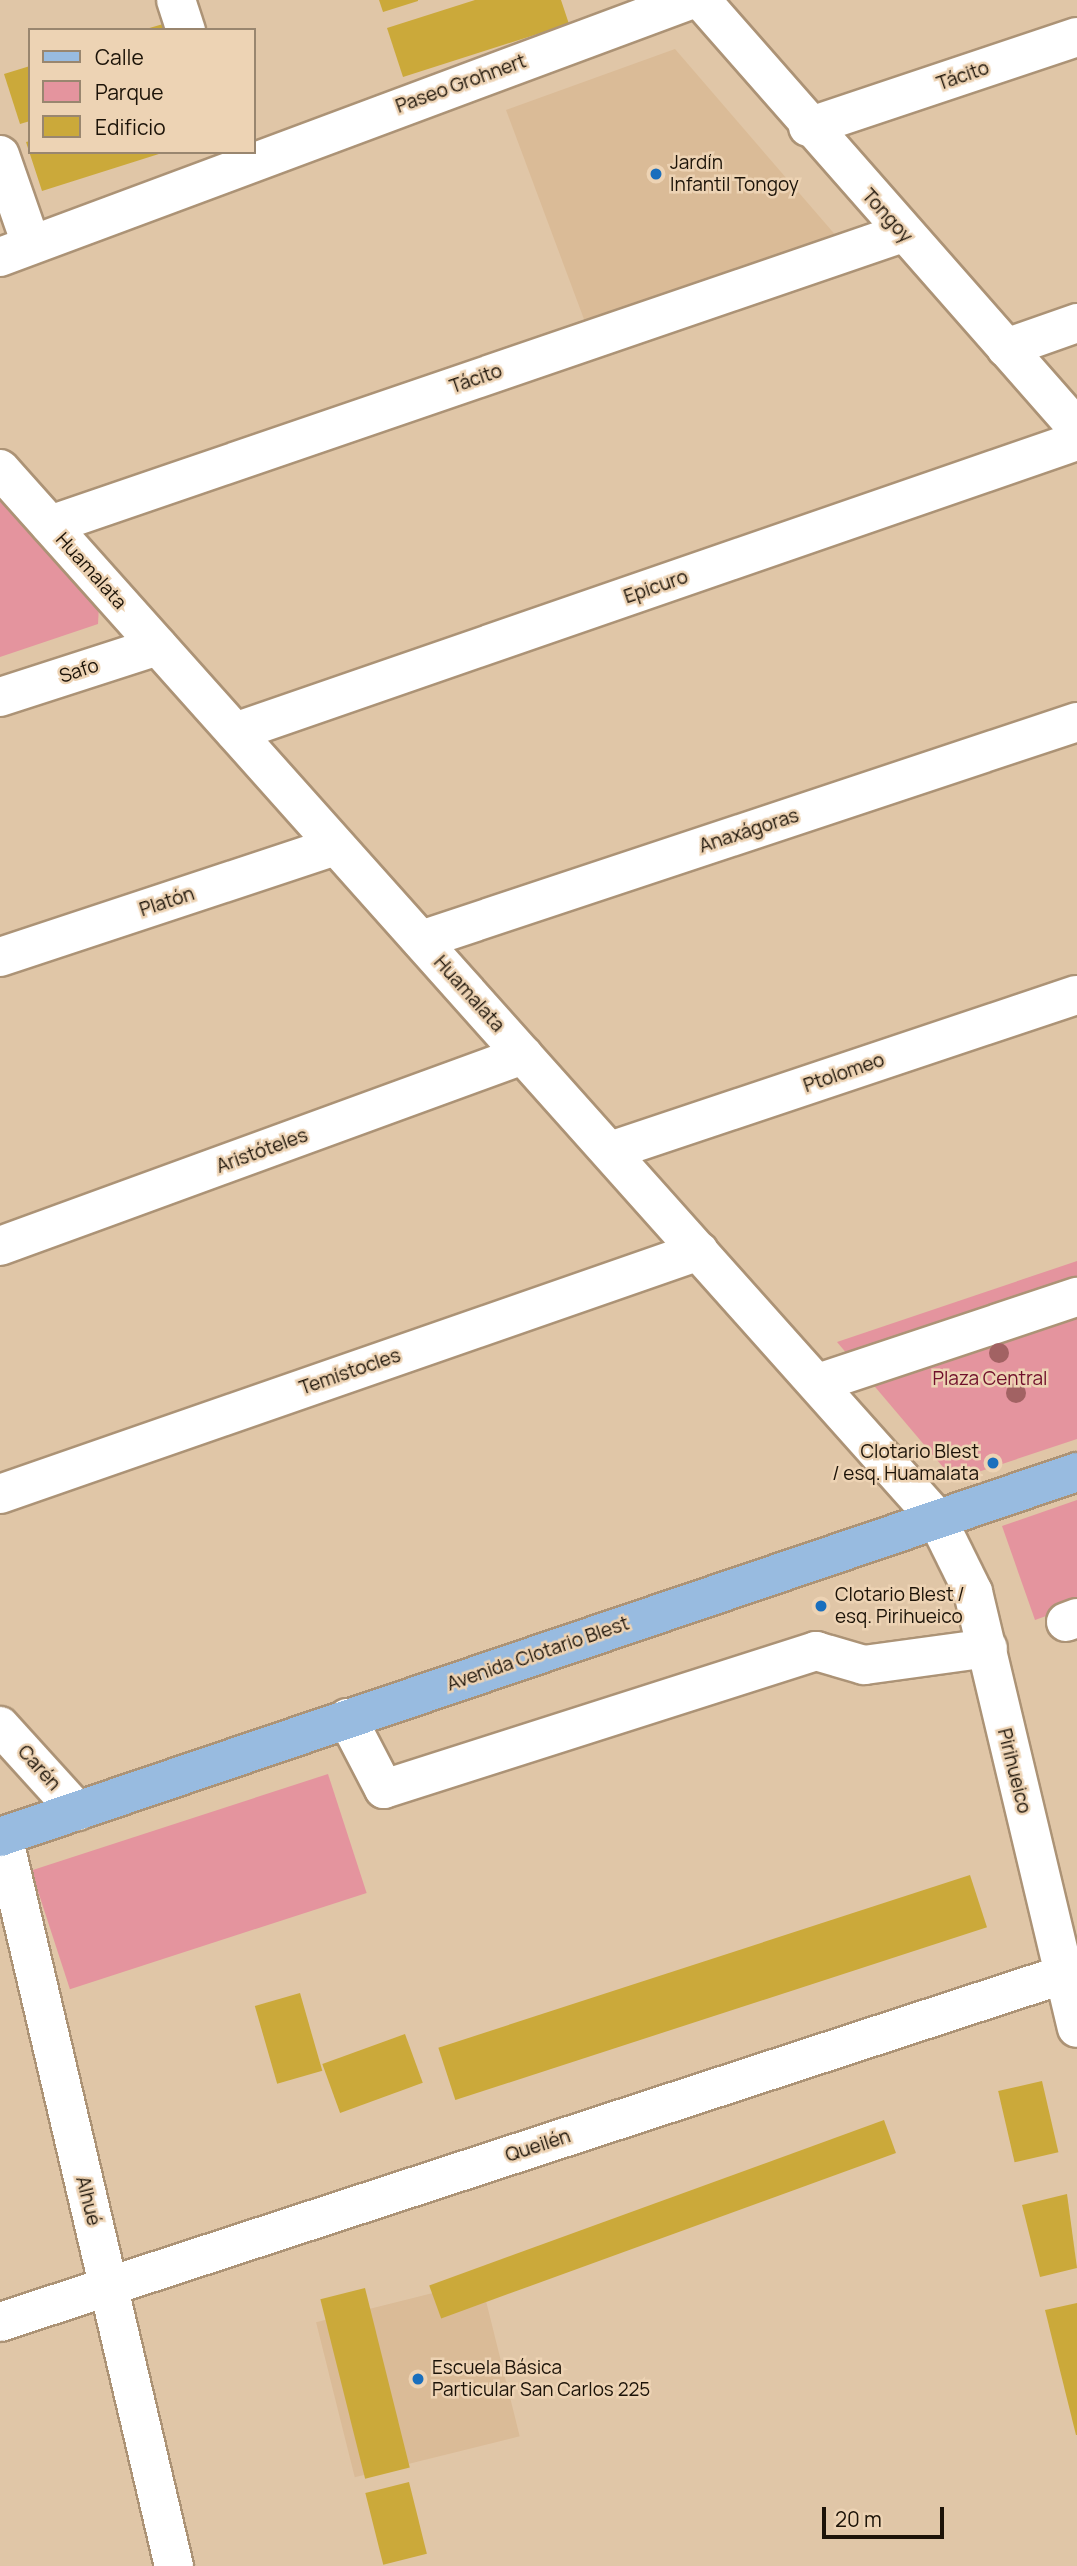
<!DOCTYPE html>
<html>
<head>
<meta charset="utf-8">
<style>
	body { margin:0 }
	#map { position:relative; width:1077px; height:2566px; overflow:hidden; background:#e0c6a7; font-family:Manrope,sans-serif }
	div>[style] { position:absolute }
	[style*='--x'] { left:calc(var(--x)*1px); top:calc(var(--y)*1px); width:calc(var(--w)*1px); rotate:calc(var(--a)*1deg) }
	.built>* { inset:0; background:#dabb97; transform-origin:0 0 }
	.green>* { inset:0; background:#e4949e; transform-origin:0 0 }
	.building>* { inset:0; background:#cba93a; transform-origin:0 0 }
	.roads { filter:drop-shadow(2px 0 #ac9376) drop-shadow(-2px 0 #ac9376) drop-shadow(0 2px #ac9376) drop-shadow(0 -2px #ac9376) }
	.minor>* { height:38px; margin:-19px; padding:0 19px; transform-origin:19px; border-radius:19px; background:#fff }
	.major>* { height:38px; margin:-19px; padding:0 19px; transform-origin:19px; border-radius:19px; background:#98bbe0 }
	.trees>* { width:20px; height:20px; margin:-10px; border-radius:50%; background:#a26263 }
	.dots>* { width:19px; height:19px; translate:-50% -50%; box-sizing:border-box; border:4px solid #edd3b4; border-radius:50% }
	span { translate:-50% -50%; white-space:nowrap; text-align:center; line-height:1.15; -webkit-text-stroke:5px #edd3b4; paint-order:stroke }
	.street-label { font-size:19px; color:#1c1308 }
	.poi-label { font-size:19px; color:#1c1308 }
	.left { translate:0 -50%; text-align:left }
	.right { translate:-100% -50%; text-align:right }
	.park-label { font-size:19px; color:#70102b }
	.legend { position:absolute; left:28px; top:28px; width:228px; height:126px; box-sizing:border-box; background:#edd3b4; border:2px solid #99866f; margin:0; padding:9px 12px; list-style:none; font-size:21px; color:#1c1308 }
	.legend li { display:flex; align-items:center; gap:14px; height:35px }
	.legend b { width:35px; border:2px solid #99866f }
	.scale { position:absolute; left:822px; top:2507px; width:122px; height:32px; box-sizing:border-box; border:4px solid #1c1308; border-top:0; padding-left:9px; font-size:21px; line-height:24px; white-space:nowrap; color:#1c1308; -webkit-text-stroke:5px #edd3b4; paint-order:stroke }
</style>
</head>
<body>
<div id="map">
	<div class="built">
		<i style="clip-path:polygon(675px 49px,838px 238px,588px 330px,506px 110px)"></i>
		<i style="left:481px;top:2281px;width:160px;height:170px;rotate:76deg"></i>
	</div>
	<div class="green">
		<i style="clip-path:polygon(0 496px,99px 605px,98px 624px,0 657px)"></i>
		<i style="clip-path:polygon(1077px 1261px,1077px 1439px,954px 1480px,837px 1342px)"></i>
		<i style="clip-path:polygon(1077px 1500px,1077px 1605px,1035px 1620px,1002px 1526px)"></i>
		<i style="left:328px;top:1774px;width:125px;height:312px;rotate:72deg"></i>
	</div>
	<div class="building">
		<i style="clip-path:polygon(379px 0,418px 0,418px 1px,383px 12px)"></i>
		<i style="clip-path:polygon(475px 0,561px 0,569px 24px,403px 77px,387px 28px)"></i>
		<i style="clip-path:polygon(170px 22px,173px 30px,146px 30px,146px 29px)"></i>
		<i style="clip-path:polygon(30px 66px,30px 121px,20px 124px,4px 74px)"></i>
		<i style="clip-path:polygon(30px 141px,30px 152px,162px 153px,42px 191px,26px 142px)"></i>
		<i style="left:970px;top:1875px;width:55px;height:559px;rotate:72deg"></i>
		<i style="left:300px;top:1993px;width:81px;height:47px;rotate:74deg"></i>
		<i style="left:405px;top:2034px;width:52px;height:88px;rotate:70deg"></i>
		<i style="left:1042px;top:2081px;width:73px;height:45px;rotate:77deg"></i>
		<i style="left:884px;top:2120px;width:35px;height:484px;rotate:70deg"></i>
		<i style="clip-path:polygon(1067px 2194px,1077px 2268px,1040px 2277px,1022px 2205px)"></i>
		<i style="left:365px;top:2288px;width:185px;height:46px;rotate:76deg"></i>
		<i style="clip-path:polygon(1077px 2303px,1077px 2435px,1076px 2435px,1045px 2310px)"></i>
		<i style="left:409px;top:2482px;width:74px;height:45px;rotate:76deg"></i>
	</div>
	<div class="roads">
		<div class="minor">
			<i style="--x:176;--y:0;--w:32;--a:72"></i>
			<i style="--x:701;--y:0;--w:570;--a:48.7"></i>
			<i style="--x:808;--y:127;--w:284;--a:-18.5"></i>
			<i style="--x:0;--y:155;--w:94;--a:70.8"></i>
			<i style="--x:0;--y:257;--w:736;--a:-20.43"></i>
			<i style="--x:1006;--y:348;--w:75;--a:-19.4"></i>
			<i style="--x:0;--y:469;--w:1407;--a:48.25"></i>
			<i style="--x:937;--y:1519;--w:81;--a:63.7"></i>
			<i style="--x:973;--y:1592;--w:448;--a:76.6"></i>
			<i style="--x:50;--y:525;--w:902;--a:-18.9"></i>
			<i style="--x:0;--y:697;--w:166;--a:-17.9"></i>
			<i style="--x:235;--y:732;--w:891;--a:-19.07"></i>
			<i style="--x:421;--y:940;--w:691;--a:-18.38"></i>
			<i style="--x:0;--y:957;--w:351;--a:-18.3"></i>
			<i style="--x:610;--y:1151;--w:492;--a:-18.5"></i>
			<i style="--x:0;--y:1246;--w:557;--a:-20.06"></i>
			<i style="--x:818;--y:1383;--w:273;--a:-18.4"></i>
			<i style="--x:0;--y:1494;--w:740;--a:-19.17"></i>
			<i style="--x:1066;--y:1622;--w:12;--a:-20"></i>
			<i style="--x:347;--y:1718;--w:80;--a:62.5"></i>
			<i style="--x:384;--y:1789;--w:454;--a:-17.7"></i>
			<i style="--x:816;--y:1651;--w:50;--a:16.3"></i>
			<i style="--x:864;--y:1665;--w:125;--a:-7.8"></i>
			<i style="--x:0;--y:1726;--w:115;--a:47.8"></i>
			<i style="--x:3;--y:1836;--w:750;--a:76.82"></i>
			<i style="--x:0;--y:2322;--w:1133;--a:-18.1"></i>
		</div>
		<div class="major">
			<i style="--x:0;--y:1837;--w:1137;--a:-18.72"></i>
		</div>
	</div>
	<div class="trees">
		<i style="left:999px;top:1353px"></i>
		<i style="left:1016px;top:1393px"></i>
	</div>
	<div class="dots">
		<i style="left:656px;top:174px;background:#1a6fbd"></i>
		<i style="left:993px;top:1463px;background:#1a6fbd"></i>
		<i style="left:821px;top:1606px;background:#1a6fbd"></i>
		<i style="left:418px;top:2379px;background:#1a6fbd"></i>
	</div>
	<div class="street-label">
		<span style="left:963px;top:76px;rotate:-19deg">Tácito</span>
		<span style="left:461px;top:84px;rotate:-20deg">Paseo Grohnert</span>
		<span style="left:887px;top:216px;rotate:48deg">Tongoy</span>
		<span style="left:476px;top:379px;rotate:-19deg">Tácito</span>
		<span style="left:91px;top:571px;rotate:48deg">Huamalata</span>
		<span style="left:656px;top:587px;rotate:-19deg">Epicuro</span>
		<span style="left:79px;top:671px;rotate:-18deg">Safo</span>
		<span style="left:749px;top:831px;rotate:-18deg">Anaxágoras</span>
		<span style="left:167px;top:902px;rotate:-18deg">Platón</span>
		<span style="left:469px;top:994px;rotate:48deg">Huamalata</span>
		<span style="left:844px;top:1073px;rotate:-19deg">Ptolomeo</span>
		<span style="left:262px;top:1151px;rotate:-20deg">Aristóteles</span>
		<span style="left:350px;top:1372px;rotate:-19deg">Temístocles</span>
		<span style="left:538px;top:1654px;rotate:-19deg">Avenida Clotario Blest</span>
		<span style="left:39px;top:1768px;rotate:48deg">Carén</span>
		<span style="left:1014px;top:1771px;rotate:76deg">Pirihueico</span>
		<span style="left:538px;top:2146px;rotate:-18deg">Queilén</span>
		<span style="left:88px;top:2201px;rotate:76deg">Alhué</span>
	</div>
	<div class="poi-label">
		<span class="left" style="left:670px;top:174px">Jardín<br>Infantil Tongoy</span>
		<span class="right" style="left:979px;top:1463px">Clotario Blest<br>/ esq. Huamalata</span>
		<span class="left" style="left:835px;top:1606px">Clotario Blest /<br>esq. Pirihueico</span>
		<span class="left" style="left:432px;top:2379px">Escuela Básica<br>Particular San Carlos 225</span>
	</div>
	<div class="park-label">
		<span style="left:990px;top:1379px">Plaza Central</span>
	</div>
	<ul class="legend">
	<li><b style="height:9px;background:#98bbe0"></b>Calle</li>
	<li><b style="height:19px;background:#e4949e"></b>Parque</li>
	<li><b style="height:19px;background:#cba93a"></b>Edificio</li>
	</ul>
	<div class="scale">20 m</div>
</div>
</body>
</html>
